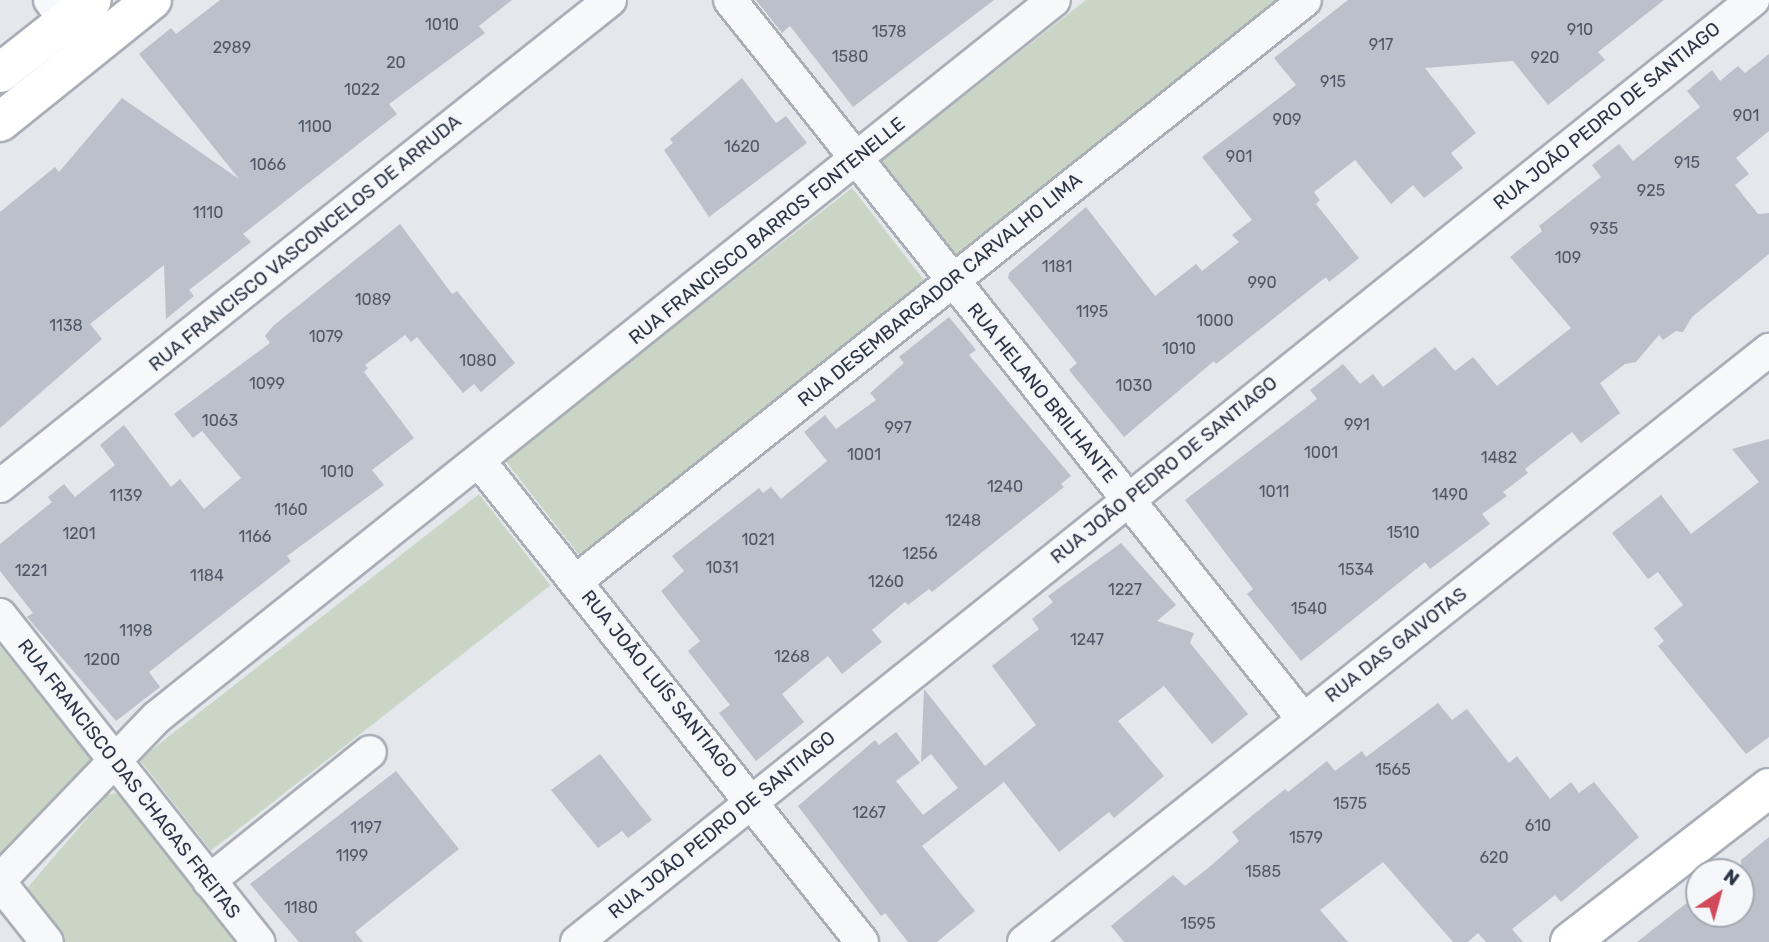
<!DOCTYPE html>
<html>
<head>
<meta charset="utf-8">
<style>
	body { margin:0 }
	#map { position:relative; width:1769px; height:942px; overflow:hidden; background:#e4e7ec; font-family:Rubik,sans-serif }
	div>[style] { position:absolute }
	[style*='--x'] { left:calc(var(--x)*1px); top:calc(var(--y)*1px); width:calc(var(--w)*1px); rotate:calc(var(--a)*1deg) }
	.green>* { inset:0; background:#c9d6c5; transform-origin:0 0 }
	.building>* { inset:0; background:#bbc0ca }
	.roads { filter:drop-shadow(2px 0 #a9aeb7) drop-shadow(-2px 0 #a9aeb7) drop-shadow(0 2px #a9aeb7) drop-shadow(0 -2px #a9aeb7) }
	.street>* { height:32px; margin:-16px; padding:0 16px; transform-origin:16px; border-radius:16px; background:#f7f8fa }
	.secondary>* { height:38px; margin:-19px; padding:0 19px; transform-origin:19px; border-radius:19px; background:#fff }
	.primary>* { height:38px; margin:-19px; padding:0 19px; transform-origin:19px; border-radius:19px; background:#fff }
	span { translate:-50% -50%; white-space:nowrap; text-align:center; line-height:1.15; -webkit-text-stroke:5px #f4f6f9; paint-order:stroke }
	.number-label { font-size:16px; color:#4f5766 }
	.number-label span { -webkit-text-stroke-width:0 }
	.street-label { font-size:19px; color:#2b3445 }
	.north { position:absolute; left:1685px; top:858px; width:70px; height:70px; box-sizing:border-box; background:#f4f6f9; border:2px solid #a4a8b1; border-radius:50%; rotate:36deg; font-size:19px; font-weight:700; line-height:28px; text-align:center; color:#2b3445 }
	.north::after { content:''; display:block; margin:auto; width:24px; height:32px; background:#d1495b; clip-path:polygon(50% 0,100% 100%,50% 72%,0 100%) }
</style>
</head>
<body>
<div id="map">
	<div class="green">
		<i style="clip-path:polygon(1086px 0,1286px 0,956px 260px,879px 163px)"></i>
		<i style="left:852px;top:188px;width:124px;height:441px;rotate:52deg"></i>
		<i style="left:479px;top:494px;width:116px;height:431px;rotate:52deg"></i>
		<i style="clip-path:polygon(0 646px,90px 758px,86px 773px,6px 854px,0 853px)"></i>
		<i style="clip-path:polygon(122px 792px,243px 942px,59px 942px,22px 894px,107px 795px)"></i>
	</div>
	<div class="building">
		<i style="clip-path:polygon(220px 0,512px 0,479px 26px,485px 33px,389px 104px,397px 114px,243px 234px,251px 242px,189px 290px,194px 296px,166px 319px,164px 265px,90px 324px,102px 339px,0 428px,0 212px,55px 167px,59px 172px,122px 98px,239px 179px,139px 54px,171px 28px,176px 34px)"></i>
		<i style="clip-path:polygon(756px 0,994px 0,853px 107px,790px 26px,782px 33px)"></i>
		<i style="clip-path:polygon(1348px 0,1664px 0,1598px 52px,1605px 60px,1548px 105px,1513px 61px,1425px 68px,1476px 133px,1451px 153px,1463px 168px,1424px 198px,1413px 185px,1391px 204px,1355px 160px,1314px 192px,1320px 200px,1316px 204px,1359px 258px,1329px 282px,1326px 277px,1216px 364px,1214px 361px,1124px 437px,1069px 370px,1077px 363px,1008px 278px,1009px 273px,1086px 207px,1155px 296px,1196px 264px,1202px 271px,1239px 242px,1232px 235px,1252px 220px,1202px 157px,1296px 85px,1274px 58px)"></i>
		<i style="clip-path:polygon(1769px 54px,1769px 131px,1736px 158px,1749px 174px,1735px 185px,1758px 214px,1769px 213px,1769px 254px,1692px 317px,1683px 332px,1676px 331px,1663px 340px,1659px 335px,1636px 362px,1625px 364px,1600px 383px,1620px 413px,1581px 443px,1572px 432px,1525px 469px,1528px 473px,1503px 492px,1507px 496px,1482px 514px,1490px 524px,1430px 569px,1425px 562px,1301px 661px,1247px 594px,1253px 589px,1185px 500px,1317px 399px,1310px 390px,1343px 364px,1360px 384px,1373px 374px,1383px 387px,1435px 347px,1455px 371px,1473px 357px,1497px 386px,1571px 328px,1510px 257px,1542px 231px,1539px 226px,1601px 177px,1592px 165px,1619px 144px,1633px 161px,1700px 107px,1687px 91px,1712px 70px,1720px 81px,1738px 66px,1745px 73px)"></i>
		<i style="clip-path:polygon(742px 78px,776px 123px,786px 116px,807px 143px,709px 217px,664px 150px,673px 143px,670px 139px)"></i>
		<i style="clip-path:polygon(400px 224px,452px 294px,457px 291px,515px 363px,481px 392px,474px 384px,463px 393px,417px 337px,411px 342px,405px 335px,365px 365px,368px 368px,364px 372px,414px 438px,372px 470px,384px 485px,287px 556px,291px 561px,149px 672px,160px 687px,116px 721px,27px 617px,33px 613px,0 571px,0 544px,52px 502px,48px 497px,64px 484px,75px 497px,115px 465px,100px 445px,124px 425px,171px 487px,180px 479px,204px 509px,241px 478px,202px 431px,193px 438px,174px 414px,270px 343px,265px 336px,273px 326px)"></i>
		<i style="clip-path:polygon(949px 317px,976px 350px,969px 355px,1071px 476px,1061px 484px,1064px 487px,932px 592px,929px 589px,908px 605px,905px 602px,872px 630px,882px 642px,842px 674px,828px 656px,782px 694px,804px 722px,756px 761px,719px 713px,730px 705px,688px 651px,700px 641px,661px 591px,684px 571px,672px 556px,759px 488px,763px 493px,771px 487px,781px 499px,827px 461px,804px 432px,825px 415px,836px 429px,876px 400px,870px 393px,904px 363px,899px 357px)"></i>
		<i style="clip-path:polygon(1769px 439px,1769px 737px,1746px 754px,1658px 646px,1664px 641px,1654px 628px,1683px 605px,1658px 572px,1648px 579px,1612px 533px,1661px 495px,1691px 534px,1759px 482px,1732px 449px)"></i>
		<i style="clip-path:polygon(1121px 543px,1176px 605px,1157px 621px,1194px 633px,1190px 643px,1248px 714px,1212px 744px,1164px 686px,1118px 721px,1164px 776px,1114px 818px,1109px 812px,1059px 852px,1004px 782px,922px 846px,975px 911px,937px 942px,908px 942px,885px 913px,881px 916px,798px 806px,875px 740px,879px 745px,896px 732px,920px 763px,896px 781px,923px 815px,958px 788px,931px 754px,921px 762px,924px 689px,985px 766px,1036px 725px,992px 666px,1039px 629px,1032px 619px,1053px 602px,1048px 596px)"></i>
		<i style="clip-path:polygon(1438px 703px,1452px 720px,1467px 709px,1509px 763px,1517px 756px,1550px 799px,1571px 782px,1579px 793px,1594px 782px,1639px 837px,1561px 902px,1555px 895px,1512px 929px,1523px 942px,1486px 942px,1478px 933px,1468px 942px,1453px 942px,1383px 862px,1320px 910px,1348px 942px,1124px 942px,1111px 926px,1173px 875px,1185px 886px,1207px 869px,1239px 841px,1232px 832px,1285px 789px,1288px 792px,1327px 761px,1335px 771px,1362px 751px,1366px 757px)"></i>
		<i style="clip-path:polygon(600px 754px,652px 820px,628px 838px,622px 831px,598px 848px,551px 790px)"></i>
		<i style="clip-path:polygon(396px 771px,459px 849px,355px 932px,363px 942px,299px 942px,250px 884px)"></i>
		<i style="clip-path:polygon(1769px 837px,1769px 942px,1637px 942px,1693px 898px,1699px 914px,1741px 914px,1741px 860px)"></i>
	</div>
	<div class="roads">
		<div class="street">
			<i style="--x:50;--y:0;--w:51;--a:53.8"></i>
			<i style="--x:730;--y:0;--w:919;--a:51.45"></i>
			<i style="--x:479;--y:461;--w:615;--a:51.47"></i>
			<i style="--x:0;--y:486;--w:780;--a:-38.55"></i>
			<i style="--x:576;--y:581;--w:932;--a:-38.55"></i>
			<i style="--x:0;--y:615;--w:417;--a:51.7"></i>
			<i style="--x:0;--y:880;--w:226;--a:-46.1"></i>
			<i style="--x:157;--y:717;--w:1148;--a:-38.64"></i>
			<i style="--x:209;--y:881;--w:206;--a:-38.7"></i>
			<i style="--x:0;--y:883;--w:75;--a:51.5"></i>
			<i style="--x:577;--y:942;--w:1507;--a:-38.7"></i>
			<i style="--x:1024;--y:942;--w:952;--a:-38.47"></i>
		</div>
		<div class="secondary">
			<i style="--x:1570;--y:942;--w:252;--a:-37.7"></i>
		</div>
		<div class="primary">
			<i style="--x:0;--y:73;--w:117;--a:-38.4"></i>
			<i style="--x:0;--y:122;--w:195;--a:-38.8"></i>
		</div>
	</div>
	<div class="number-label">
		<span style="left:442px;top:25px">1010</span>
		<span style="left:1580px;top:30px">910</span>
		<span style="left:889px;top:32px">1578</span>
		<span style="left:1381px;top:45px">917</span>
		<span style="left:232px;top:48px">2989</span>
		<span style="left:850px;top:57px">1580</span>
		<span style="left:1545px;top:58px">920</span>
		<span style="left:396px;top:63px">20</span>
		<span style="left:1333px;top:82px">915</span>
		<span style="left:362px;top:90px">1022</span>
		<span style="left:1746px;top:116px">901</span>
		<span style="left:1287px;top:120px">909</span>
		<span style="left:315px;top:127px">1100</span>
		<span style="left:742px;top:147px">1620</span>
		<span style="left:1239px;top:157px">901</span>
		<span style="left:1687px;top:163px">915</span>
		<span style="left:268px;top:165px">1066</span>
		<span style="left:1651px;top:191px">925</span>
		<span style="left:208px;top:213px">1110</span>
		<span style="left:1604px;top:229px">935</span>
		<span style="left:1568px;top:258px">109</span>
		<span style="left:1057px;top:267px">1181</span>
		<span style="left:1262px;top:283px">990</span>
		<span style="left:373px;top:300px">1089</span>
		<span style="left:1092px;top:312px">1195</span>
		<span style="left:1215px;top:321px">1000</span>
		<span style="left:66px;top:326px">1138</span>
		<span style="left:326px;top:337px">1079</span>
		<span style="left:1179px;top:349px">1010</span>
		<span style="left:478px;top:361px">1080</span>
		<span style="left:267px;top:384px">1099</span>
		<span style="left:1134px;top:386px">1030</span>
		<span style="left:220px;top:421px">1063</span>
		<span style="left:1357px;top:425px">991</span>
		<span style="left:898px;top:428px">997</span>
		<span style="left:1321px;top:453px">1001</span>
		<span style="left:864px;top:455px">1001</span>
		<span style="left:1499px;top:458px">1482</span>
		<span style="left:337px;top:472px">1010</span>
		<span style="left:1005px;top:487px">1240</span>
		<span style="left:1274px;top:492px">1011</span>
		<span style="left:1450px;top:495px">1490</span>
		<span style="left:126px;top:496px">1139</span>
		<span style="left:291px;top:510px">1160</span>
		<span style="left:963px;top:521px">1248</span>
		<span style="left:1403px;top:533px">1510</span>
		<span style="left:79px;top:534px">1201</span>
		<span style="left:255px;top:537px">1166</span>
		<span style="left:758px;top:540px">1021</span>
		<span style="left:920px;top:554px">1256</span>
		<span style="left:722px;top:568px">1031</span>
		<span style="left:1356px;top:570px">1534</span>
		<span style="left:31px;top:571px">1221</span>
		<span style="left:207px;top:576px">1184</span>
		<span style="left:886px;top:582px">1260</span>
		<span style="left:1125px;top:590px">1227</span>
		<span style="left:1309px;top:609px">1540</span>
		<span style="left:136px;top:631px">1198</span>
		<span style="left:1087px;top:640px">1247</span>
		<span style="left:792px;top:657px">1268</span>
		<span style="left:102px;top:660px">1200</span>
		<span style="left:1393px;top:770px">1565</span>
		<span style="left:1350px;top:804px">1575</span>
		<span style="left:869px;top:813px">1267</span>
		<span style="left:1538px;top:826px">610</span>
		<span style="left:366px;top:828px">1197</span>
		<span style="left:1306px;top:838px">1579</span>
		<span style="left:352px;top:856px">1199</span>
		<span style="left:1494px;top:858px">620</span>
		<span style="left:1263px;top:872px">1585</span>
		<span style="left:301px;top:908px">1180</span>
		<span style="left:1198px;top:924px">1595</span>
	</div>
	<div class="street-label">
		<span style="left:1607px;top:116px;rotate:-39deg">RUA JOÃO PEDRO DE SANTIAGO</span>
		<span style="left:767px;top:231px;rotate:-39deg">RUA FRANCISCO BARROS FONTENELLE</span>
		<span style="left:305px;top:243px;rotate:-39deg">RUA FRANCISCO VASCONCELOS DE ARRUDA</span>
		<span style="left:940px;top:290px;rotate:-39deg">RUA DESEMBARGADOR CARVALHO LIMA</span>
		<span style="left:1042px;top:393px;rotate:51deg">RUA HELANO BRILHANTE</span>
		<span style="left:1164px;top:470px;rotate:-39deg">RUA JOÃO PEDRO DE SANTIAGO</span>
		<span style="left:1396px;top:645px;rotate:-38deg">RUA DAS GAIVOTAS</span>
		<span style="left:659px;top:684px;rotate:51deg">RUA JOÃO LUÍS SANTIAGO</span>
		<span style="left:129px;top:779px;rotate:52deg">RUA FRANCISCO DAS CHAGAS FREITAS</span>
		<span style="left:722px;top:825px;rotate:-39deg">RUA JOÃO PEDRO DE SANTIAGO</span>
	</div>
	<div class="north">N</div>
</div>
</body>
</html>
